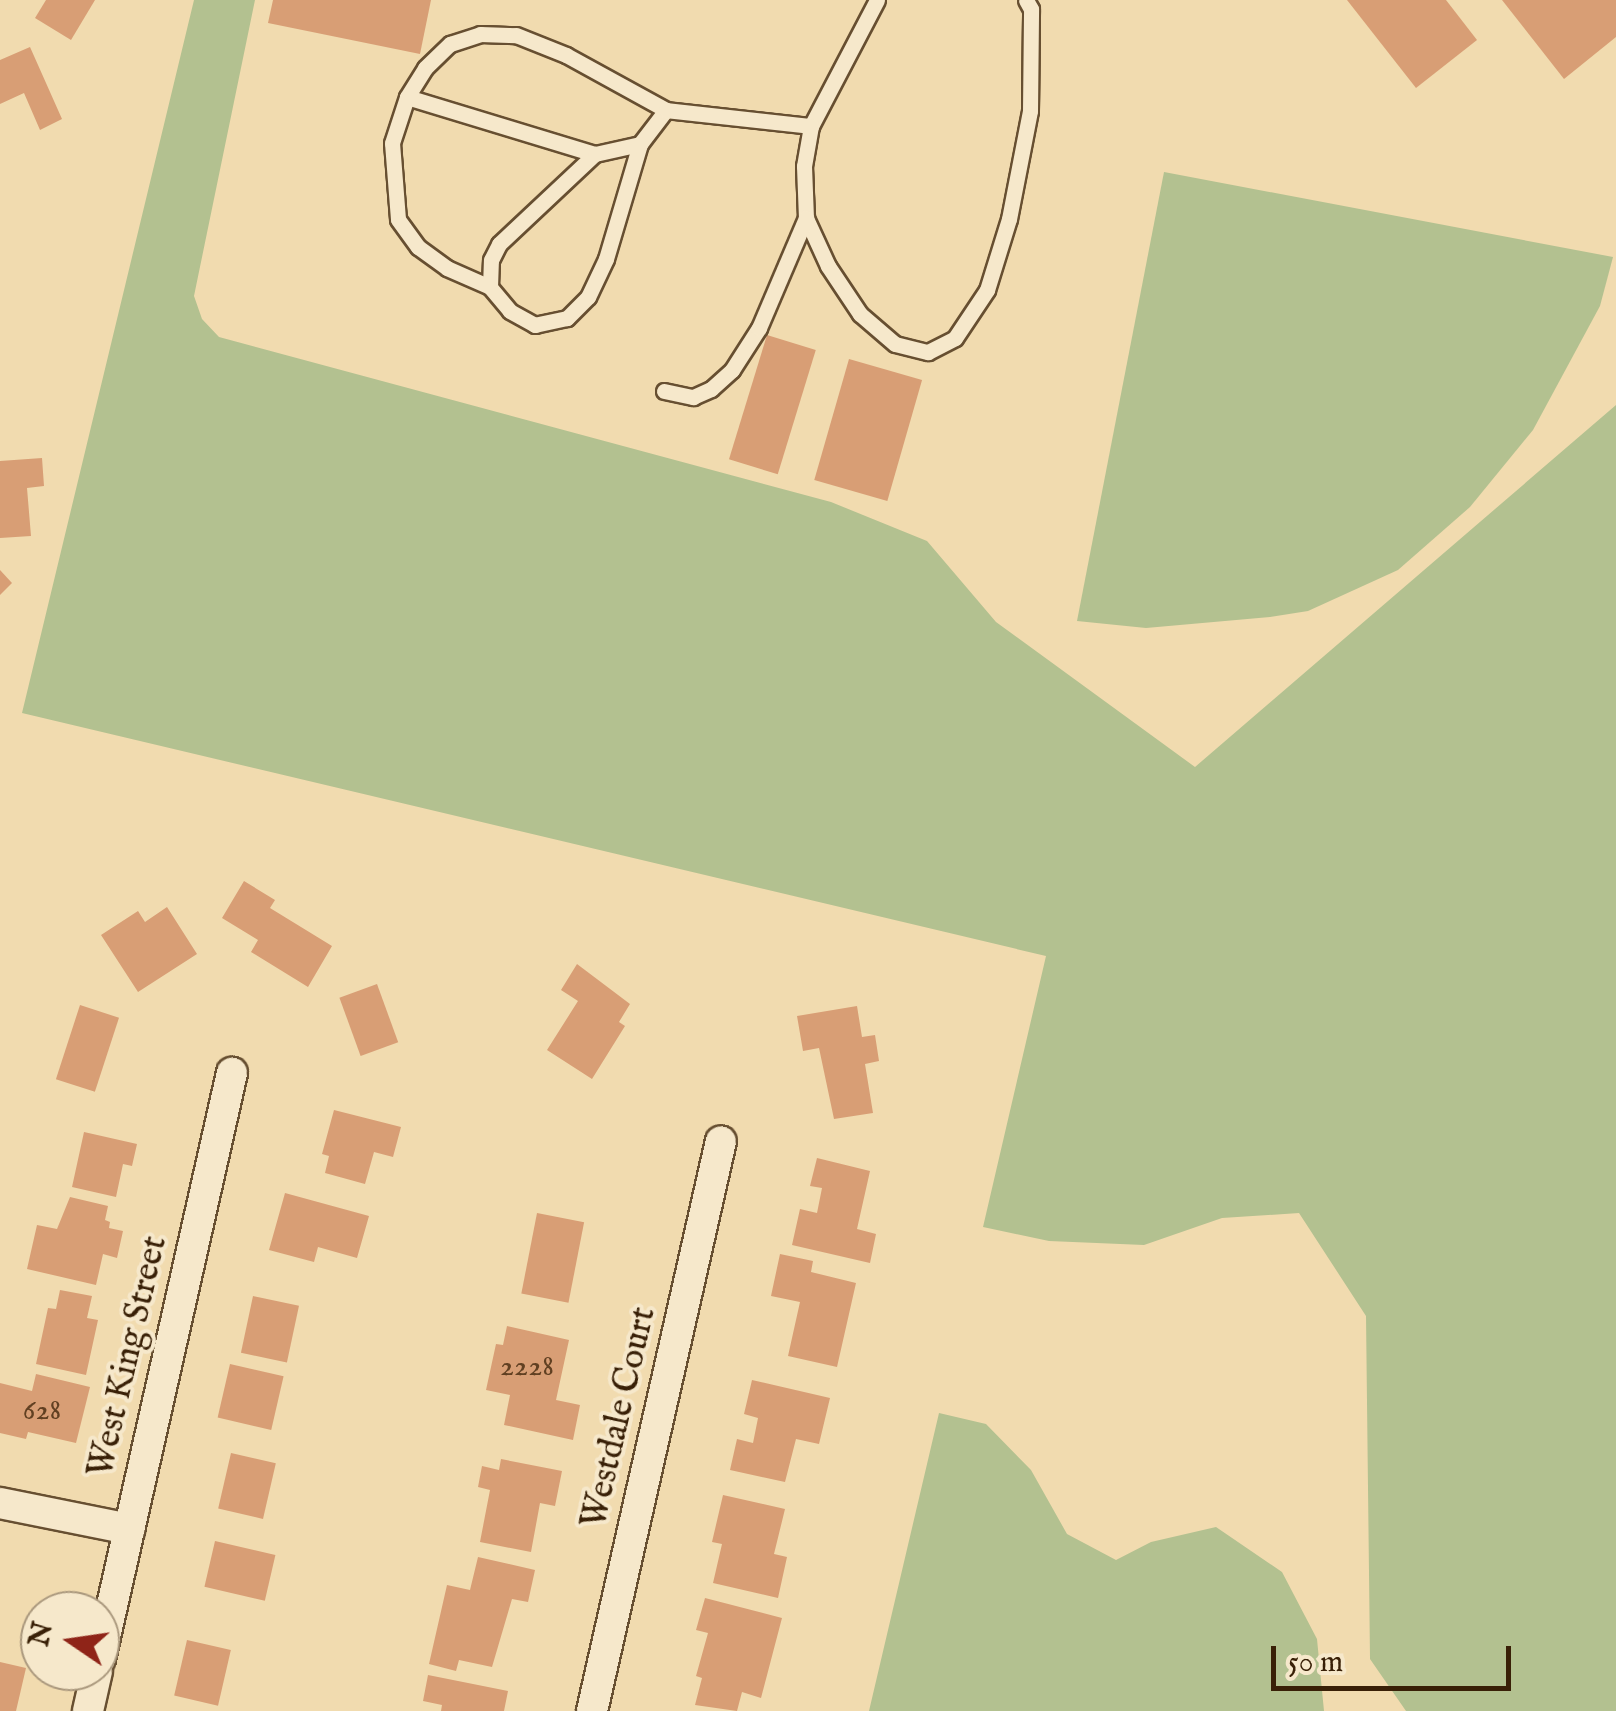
<!DOCTYPE html>
<html>
<head>
<meta charset="utf-8">
<style>
	body { margin:0 }
	#map { position:relative; width:1616px; height:1711px; overflow:hidden; background:#f1dbaf; font-family:"IM FELL English",serif }
	div>[style] { position:absolute }
	[style*='--x'] { left:calc(var(--x)*1px); top:calc(var(--y)*1px); width:calc(var(--w)*1px); rotate:calc(var(--a)*1deg) }
	.green>* { inset:0; background:#b3c190 }
	.building>* { inset:0; background:#d89e75; transform-origin:0 0 }
	.roads { filter:drop-shadow(2px 0 #674f31) drop-shadow(-2px 0 #674f31) drop-shadow(0 2px #674f31) drop-shadow(0 -2px #674f31) }
	.service>* { height:15px; margin:-7.5px; padding:0 7.5px; transform-origin:7.5px; border-radius:7.5px; background:#f6e8cb }
	.minor>* { height:30px; margin:-15px; padding:0 15px; transform-origin:15px; border-radius:15px; background:#f6e8cb }
	span { translate:-50% -50%; white-space:nowrap; text-align:center; line-height:1.15; -webkit-text-stroke:8px #f6e8cb; paint-order:stroke }
	.number-label { font-size:30px; color:#614022 }
	.number-label span { -webkit-text-stroke-width:0 }
	.street-label { font-size:35px; color:#392007 }
	.north { position:absolute; left:20px; top:1591px; width:100px; height:100px; box-sizing:border-box; background:#f6e8cb; border:2px solid #aa987d; border-radius:50%; rotate:283deg; font-size:28px; font-weight:700; line-height:40px; text-align:center; color:#392007 }
	.north::after { content:''; display:block; margin:auto; width:35px; height:45px; background:#8f2418; clip-path:polygon(50% 0,100% 100%,50% 72%,0 100%) }
	.scale { position:absolute; left:1271px; top:1646px; width:240px; height:45px; box-sizing:border-box; border:5px solid #392007; border-top:0; padding-left:12px; font-size:30px; line-height:35px; white-space:nowrap; color:#392007; -webkit-text-stroke:8px #f6e8cb; paint-order:stroke }
</style>
</head>
<body>
<div id="map">
	<div class="green">
		<i style="clip-path:polygon(194px 0,255px 0,194px 296px,202px 319px,219px 337px,831px 502px,927px 541px,996px 622px,1195px 767px,1616px 405px,1616px 1711px,1406px 1711px,1370px 1659px,1366px 1316px,1299px 1213px,1222px 1218px,1144px 1245px,1049px 1241px,983px 1227px,1046px 956px,22px 713px)"></i>
		<i style="clip-path:polygon(1164px 172px,1613px 257px,1600px 306px,1533px 430px,1470px 507px,1398px 570px,1308px 611px,1270px 617px,1146px 628px,1077px 621px)"></i>
		<i style="clip-path:polygon(939px 1413px,986px 1424px,1031px 1470px,1067px 1534px,1116px 1560px,1151px 1542px,1216px 1527px,1282px 1572px,1317px 1639px,1324px 1711px,869px 1711px)"></i>
	</div>
	<div class="building">
		<i style="clip-path:polygon(46px 0,95px 0,71px 40px,35px 18px)"></i>
		<i style="clip-path:polygon(273px 0,431px 0,420px 54px,268px 23px)"></i>
		<i style="clip-path:polygon(1347px 0,1446px 0,1477px 40px,1416px 88px)"></i>
		<i style="clip-path:polygon(1502px 0,1616px 0,1616px 37px,1564px 79px)"></i>
		<i style="clip-path:polygon(30px 47px,62px 119px,40px 130px,24px 93px,0 104px,0 60px)"></i>
		<i style="left:767px;top:335px;width:51px;height:130px;rotate:17deg"></i>
		<i style="left:849px;top:359px;width:76px;height:126px;rotate:16deg"></i>
		<i style="clip-path:polygon(42px 458px,44px 486px,27px 488px,31px 536px,0 538px,0 461px)"></i>
		<i style="clip-path:polygon(0 570px,12px 583px,0 595px)"></i>
		<i style="clip-path:polygon(244px 881px,275px 900px,270px 908px,332px 946px,308px 987px,251px 952px,258px 940px,222px 918px)"></i>
		<i style="clip-path:polygon(167px 907px,197px 954px,138px 992px,101px 935px,138px 911px,145px 922px)"></i>
		<i style="clip-path:polygon(577px 964px,630px 1004px,619px 1022px,625px 1026px,592px 1079px,547px 1050px,578px 1001px,561px 990px)"></i>
		<i style="left:377px;top:984px;width:62px;height:40px;rotate:70deg"></i>
		<i style="left:80px;top:1005px;width:41px;height:78px;rotate:18deg"></i>
		<i style="clip-path:polygon(857px 1006px,862px 1037px,875px 1035px,879px 1061px,865px 1064px,873px 1113px,834px 1119px,819px 1048px,803px 1051px,797px 1016px)"></i>
		<i style="clip-path:polygon(334px 1110px,401px 1127px,393px 1157px,374px 1152px,365px 1184px,325px 1173px,329px 1156px,322px 1154px)"></i>
		<i style="clip-path:polygon(84px 1132px,137px 1144px,132px 1166px,123px 1164px,116px 1197px,72px 1187px)"></i>
		<i style="clip-path:polygon(817px 1158px,870px 1171px,857px 1229px,876px 1234px,870px 1263px,792px 1245px,800px 1209px,817px 1213px,822px 1188px,810px 1186px)"></i>
		<i style="clip-path:polygon(285px 1193px,369px 1216px,357px 1258px,318px 1247px,314px 1262px,269px 1250px)"></i>
		<i style="clip-path:polygon(70px 1197px,108px 1206px,105px 1220px,110px 1222px,109px 1228px,123px 1231px,117px 1258px,103px 1254px,96px 1285px,27px 1269px,37px 1225px,57px 1229px)"></i>
		<i style="left:537px;top:1213px;width:48px;height:82px;rotate:11deg"></i>
		<i style="clip-path:polygon(780px 1254px,813px 1261px,811px 1272px,856px 1283px,837px 1367px,788px 1356px,800px 1302px,771px 1296px)"></i>
		<i style="clip-path:polygon(60px 1290px,92px 1296px,87px 1318px,98px 1320px,86px 1375px,36px 1364px,48px 1308px,56px 1309px)"></i>
		<i style="left:253px;top:1296px;width:47px;height:58px;rotate:12deg"></i>
		<i style="clip-path:polygon(507px 1326px,569px 1340px,556px 1400px,580px 1405px,573px 1440px,504px 1425px,510px 1395px,486px 1390px,496px 1344px,503px 1345px)"></i>
		<i style="left:230px;top:1364px;width:55px;height:55px;rotate:13deg"></i>
		<i style="clip-path:polygon(36px 1374px,90px 1387px,76px 1443px,28px 1432px,26px 1439px,0 1433px,0 1383px,32px 1391px)"></i>
		<i style="clip-path:polygon(752px 1380px,830px 1398px,819px 1444px,796px 1439px,785px 1482px,730px 1470px,737px 1439px,753px 1443px,758px 1418px,744px 1414px)"></i>
		<i style="left:231px;top:1453px;width:46px;height:57px;rotate:13deg"></i>
		<i style="clip-path:polygon(501px 1459px,562px 1471px,555px 1506px,540px 1503px,531px 1552px,480px 1542px,490px 1490px,478px 1487px,482px 1466px,499px 1470px)"></i>
		<i style="clip-path:polygon(723px 1495px,785px 1509px,774px 1554px,787px 1557px,778px 1598px,713px 1583px,722px 1544px,712px 1542px)"></i>
		<i style="left:215px;top:1541px;width:62px;height:47px;rotate:13deg"></i>
		<i style="clip-path:polygon(478px 1557px,535px 1570px,528px 1602px,512px 1599px,492px 1667px,459px 1660px,456px 1671px,429px 1664px,447px 1585px,470px 1590px)"></i>
		<i style="clip-path:polygon(705px 1598px,782px 1618px,761px 1698px,742px 1692px,737px 1711px,695px 1705px,702px 1678px,696px 1676px,708px 1633px,696px 1630px)"></i>
		<i style="left:187px;top:1640px;width:45px;height:57px;rotate:13deg"></i>
		<i style="clip-path:polygon(0 1662px,26px 1668px,16px 1711px,0 1711px)"></i>
		<i style="clip-path:polygon(428px 1675px,508px 1691px,504px 1711px,441px 1711px,442px 1705px,423px 1701px)"></i>
	</div>
	<div class="roads">
		<div class="service">
			<i style="--x:877;--y:0;--w:142;--a:117.6"></i>
			<i style="--x:811;--y:126;--w:41;--a:99.9"></i>
			<i style="--x:804;--y:166;--w:52;--a:87.8"></i>
			<i style="--x:806;--y:218;--w:53;--a:65.4"></i>
			<i style="--x:828;--y:266;--w:58;--a:56.3"></i>
			<i style="--x:860;--y:314;--w:46;--a:40.6"></i>
			<i style="--x:895;--y:344;--w:34;--a:14"></i>
			<i style="--x:928;--y:352;--w:30;--a:-27"></i>
			<i style="--x:955;--y:338;--w:58;--a:-56.3"></i>
			<i style="--x:987;--y:290;--w:74;--a:-72.8"></i>
			<i style="--x:1009;--y:219;--w:110;--a:-79"></i>
			<i style="--x:1030;--y:111;--w:102;--a:-89.4"></i>
			<i style="--x:1031;--y:9;--w:10;--a:-119"></i>
			<i style="--x:407;--y:97;--w:196;--a:16.9"></i>
			<i style="--x:666;--y:110;--w:43;--a:127.4"></i>
			<i style="--x:640;--y:144;--w:120;--a:106.5"></i>
			<i style="--x:606;--y:259;--w:42;--a:115.3"></i>
			<i style="--x:588;--y:297;--w:30;--a:135"></i>
			<i style="--x:567;--y:318;--w:33;--a:168"></i>
			<i style="--x:535;--y:325;--w:29;--a:-151"></i>
			<i style="--x:510;--y:311;--w:31;--a:-130"></i>
			<i style="--x:490;--y:287;--w:47;--a:-156.2"></i>
			<i style="--x:447;--y:268;--w:36;--a:-144"></i>
			<i style="--x:418;--y:247;--w:34;--a:-126"></i>
			<i style="--x:398;--y:219;--w:76;--a:-94.5"></i>
			<i style="--x:392;--y:143;--w:48;--a:-71.9"></i>
			<i style="--x:407;--y:97;--w:34;--a:-58"></i>
			<i style="--x:425;--y:68;--w:35;--a:-44"></i>
			<i style="--x:450;--y:44;--w:32;--a:-18"></i>
			<i style="--x:480;--y:34;--w:36;--a:2"></i>
			<i style="--x:516;--y:35;--w:54;--a:21.8"></i>
			<i style="--x:566;--y:55;--w:114;--a:28.8"></i>
			<i style="--x:666;--y:110;--w:146;--a:6.3"></i>
			<i style="--x:490;--y:287;--w:27;--a:-88"></i>
			<i style="--x:491;--y:260;--w:18;--a:-63"></i>
			<i style="--x:499;--y:244;--w:132;--a:-43.2"></i>
			<i style="--x:595;--y:154;--w:46;--a:-12.5"></i>
			<i style="--x:664;--y:391;--w:30;--a:12"></i>
			<i style="--x:693;--y:397;--w:20;--a:-24"></i>
			<i style="--x:711;--y:389;--w:28;--a:-42"></i>
			<i style="--x:732;--y:370;--w:50;--a:-57.3"></i>
			<i style="--x:759;--y:328;--w:120;--a:-66.9"></i>
		</div>
		<div class="minor">
			<i style="--x:0;--y:1503;--w:132;--a:11.4"></i>
			<i style="--x:100;--y:1659;--w:601;--a:-77.31"></i>
			<i style="--x:88;--y:1711;--w:41;--a:-77.3"></i>
			<i style="--x:592;--y:1711;--w:584;--a:-77.25"></i>
		</div>
	</div>
	<div class="number-label">
		<span style="left:527px;top:1367px">2228</span>
		<span style="left:42px;top:1411px">628</span>
	</div>
	<div class="street-label">
		<span style="left:129px;top:1357px;rotate:-77deg">West King Street</span>
		<span style="left:620px;top:1418px;rotate:-77deg">Westdale Court</span>
	</div>
	<div class="north">N</div>
	<div class="scale">50 m</div>
</div>
</body>
</html>
